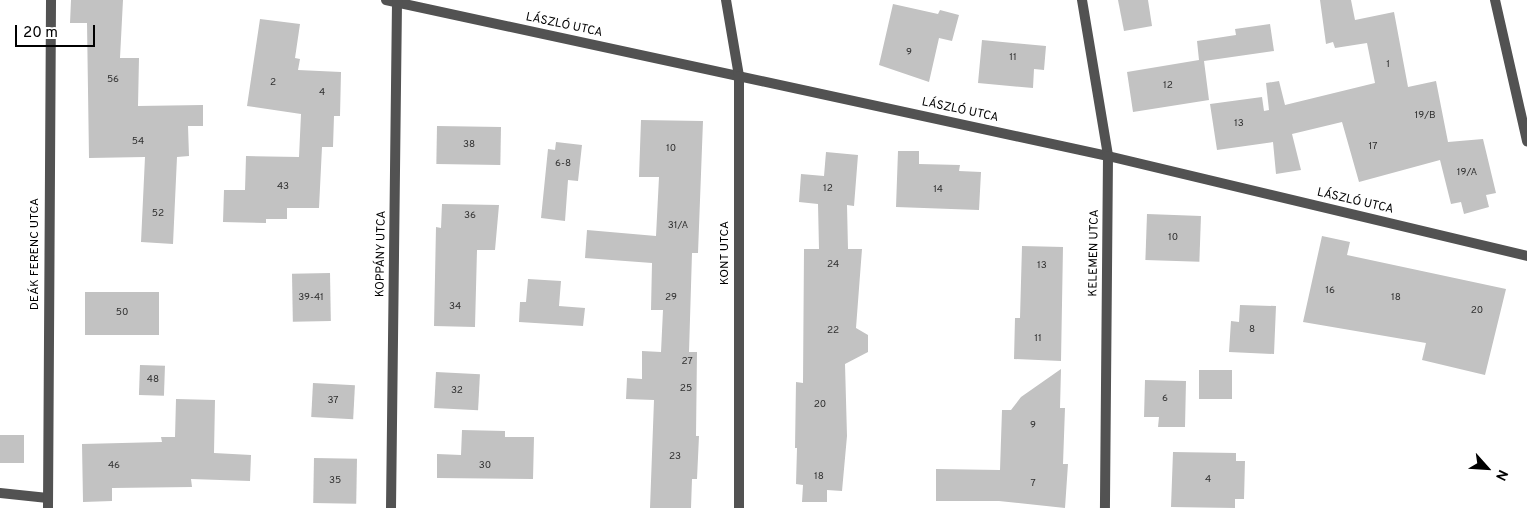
<!DOCTYPE html>
<html>
<head>
<meta charset="utf-8">
<style>
	body { margin:0 }
	#map { position:relative; width:1527px; height:508px; overflow:hidden; background:#fff; font-family:Overpass,sans-serif }
	div>[style] { position:absolute }
	[style*='--x'] { left:calc(var(--x)*1px); top:calc(var(--y)*1px); width:calc(var(--w)*1px); rotate:calc(var(--a)*1deg) }
	.building>* { inset:0; background:#c2c2c2; transform-origin:0 0 }
	.minor>* { height:10px; margin:-5px; padding:0 5px; transform-origin:5px; border-radius:5px; background:#525252 }
	span { translate:-50% -50%; white-space:nowrap; text-align:center; line-height:1.15; -webkit-text-stroke:4px #fff; paint-order:stroke }
	.number-label { font-size:10px; color:#303030 }
	.number-label span { -webkit-text-stroke-width:0 }
	.street-label { font-size:12px; color:#000 }
	.north { position:absolute; left:1462px; top:443px; width:50px; height:50px; -webkit-text-stroke:4px #fff; paint-order:stroke; rotate:116deg; font-size:14px; font-weight:700; line-height:20px; text-align:center; color:#000 }
	.north::after { content:''; display:block; margin:auto; width:18px; height:22px; background:#000; clip-path:polygon(50% 0,100% 100%,50% 72%,0 100%) }
	.scale { position:absolute; left:15px; top:25px; width:80px; height:22px; box-sizing:border-box; border:2px solid #000; border-top:0; padding-left:6px; font-size:15px; line-height:18px; white-space:nowrap; color:#000; -webkit-text-stroke:4px #fff; paint-order:stroke }
</style>
</head>
<body>
<div id="map">
	<div class="building">
		<i style="clip-path:polygon(71px 0,123px 0,120px 58px,139px 58px,138px 106px,203px 105px,203px 126px,188px 126px,189px 156px,177px 157px,173px 244px,141px 242px,145px 157px,89px 158px,87px 23px,70px 23px)"></i>
		<i style="clip-path:polygon(1118px 0,1148px 0,1152px 26px,1124px 31px)"></i>
		<i style="clip-path:polygon(1320px 0,1351px 0,1355px 20px,1394px 12px,1408px 87px,1436px 81px,1448px 142px,1483px 139px,1496px 193px,1486px 195px,1489px 207px,1464px 214px,1461px 202px,1451px 204px,1440px 160px,1359px 182px,1342px 122px,1292px 134px,1301px 170px,1276px 174px,1273px 142px,1217px 150px,1210px 104px,1262px 97px,1264px 111px,1269px 110px,1266px 83px,1279px 81px,1285px 105px,1375px 83px,1367px 43px,1335px 48px,1333px 42px,1326px 44px)"></i>
		<i style="clip-path:polygon(893px 4px,938px 14px,940px 10px,959px 15px,952px 41px,939px 38px,929px 82px,879px 65px)"></i>
		<i style="clip-path:polygon(260px 19px,300px 24px,295px 58px,300px 59px,298px 70px,341px 72px,340px 116px,334px 116px,333px 147px,322px 147px,319px 208px,287px 208px,287px 219px,266px 219px,266px 223px,223px 222px,224px 190px,245px 190px,246px 156px,299px 157px,301px 114px,247px 106px)"></i>
		<i style="clip-path:polygon(1270px 24px,1274px 51px,1204px 61px,1209px 100px,1133px 112px,1127px 72px,1199px 60px,1197px 41px,1236px 35px,1235px 29px)"></i>
		<i style="clip-path:polygon(982px 40px,1046px 46px,1044px 70px,1034px 69px,1033px 88px,978px 83px)"></i>
		<i style="clip-path:polygon(641px 120px,703px 121px,698px 253px,692px 253px,689px 352px,697px 352px,696px 436px,699px 436px,697px 479px,692px 479px,691px 508px,650px 508px,654px 400px,626px 399px,627px 378px,642px 379px,642px 351px,661px 352px,663px 310px,651px 310px,652px 263px,585px 258px,587px 230px,656px 236px,659px 177px,639px 177px)"></i>
		<i style="left:437px;top:126px;width:64px;height:38px;rotate:1deg"></i>
		<i style="clip-path:polygon(556px 142px,582px 145px,578px 181px,568px 180px,565px 221px,541px 218px,548px 149px,555px 150px)"></i>
		<i style="clip-path:polygon(898px 151px,919px 151px,919px 164px,960px 165px,959px 171px,981px 172px,979px 210px,896px 207px)"></i>
		<i style="clip-path:polygon(826px 152px,858px 155px,854px 206px,847px 205px,848px 249px,862px 249px,856px 328px,868px 335px,868px 352px,845px 364px,847px 436px,842px 491px,827px 490px,827px 502px,802px 502px,803px 485px,796px 484px,797px 448px,795px 448px,796px 382px,803px 383px,804px 249px,819px 249px,818px 204px,799px 202px,801px 174px,824px 176px)"></i>
		<i style="clip-path:polygon(442px 204px,499px 205px,495px 250px,477px 250px,475px 327px,434px 326px,436px 227px,441px 228px)"></i>
		<i style="left:1147px;top:214px;width:54px;height:46px;rotate:2deg"></i>
		<i style="clip-path:polygon(1322px 236px,1350px 242px,1347px 255px,1506px 289px,1485px 375px,1422px 360px,1426px 343px,1303px 322px)"></i>
		<i style="clip-path:polygon(1022px 246px,1063px 247px,1061px 361px,1014px 359px,1015px 318px,1020px 318px)"></i>
		<i style="left:330px;top:273px;width:48px;height:38px;rotate:89deg"></i>
		<i style="clip-path:polygon(528px 279px,561px 281px,559px 306px,585px 308px,583px 326px,519px 322px,520px 302px,526px 302px)"></i>
		<i style="left:85px;top:292px;width:74px;height:43px"></i>
		<i style="clip-path:polygon(1240px 305px,1276px 306px,1274px 354px,1229px 352px,1231px 321px,1239px 322px)"></i>
		<i style="left:140px;top:365px;width:25px;height:30px;rotate:2deg"></i>
		<i style="clip-path:polygon(1061px 369px,1060px 408px,1065px 408px,1063px 464px,1068px 464px,1065px 508px,999px 501px,936px 501px,936px 469px,1000px 470px,1002px 410px,1011px 410px,1021px 397px)"></i>
		<i style="left:1199px;top:370px;width:33px;height:29px"></i>
		<i style="left:436px;top:372px;width:44px;height:36px;rotate:3deg"></i>
		<i style="clip-path:polygon(1145px 380px,1186px 381px,1185px 427px,1158px 427px,1159px 417px,1144px 417px)"></i>
		<i style="left:313px;top:383px;width:42px;height:34px;rotate:3deg"></i>
		<i style="clip-path:polygon(176px 399px,215px 400px,214px 453px,251px 455px,250px 481px,191px 479px,192px 487px,112px 488px,112px 501px,83px 502px,82px 444px,162px 442px,161px 437px,175px 437px)"></i>
		<i style="clip-path:polygon(462px 430px,505px 431px,505px 437px,534px 437px,533px 479px,437px 478px,437px 454px,461px 455px)"></i>
		<i style="left:0;top:435px;width:24px;height:28px"></i>
		<i style="clip-path:polygon(1173px 452px,1236px 453px,1236px 461px,1245px 461px,1244px 499px,1235px 499px,1235px 508px,1171px 507px)"></i>
		<i style="left:314px;top:458px;width:43px;height:45px;rotate:1deg"></i>
	</div>
	<div class="minor">
		<i style="--x:386;--y:0;--w:739;--a:12.19"></i>
		<i style="--x:1108;--y:156;--w:431;--a:13.4"></i>
		<i style="--x:726;--y:0;--w:77;--a:80.3"></i>
		<i style="--x:739;--y:76;--w:432;--a:90"></i>
		<i style="--x:1082;--y:0;--w:158;--a:80.5"></i>
		<i style="--x:1108;--y:156;--w:352;--a:90.5"></i>
		<i style="--x:1495;--y:0;--w:145;--a:77.2"></i>
		<i style="--x:0;--y:493;--w:48;--a:5.9"></i>
		<i style="--x:48;--y:508;--w:508;--a:-89.66"></i>
		<i style="--x:391;--y:508;--w:508;--a:-89.32"></i>
	</div>
	<div class="number-label">
		<span style="left:909px;top:53px">9</span>
		<span style="left:1013px;top:58px">11</span>
		<span style="left:1388px;top:65px">1</span>
		<span style="left:113px;top:80px">56</span>
		<span style="left:273px;top:83px">2</span>
		<span style="left:1168px;top:86px">12</span>
		<span style="left:322px;top:93px">4</span>
		<span style="left:1425px;top:116px">19/B</span>
		<span style="left:1239px;top:124px">13</span>
		<span style="left:138px;top:142px">54</span>
		<span style="left:469px;top:145px">38</span>
		<span style="left:1373px;top:147px">17</span>
		<span style="left:671px;top:149px">10</span>
		<span style="left:563px;top:164px">6-8</span>
		<span style="left:1467px;top:173px">19/A</span>
		<span style="left:283px;top:187px">43</span>
		<span style="left:828px;top:189px">12</span>
		<span style="left:938px;top:190px">14</span>
		<span style="left:158px;top:214px">52</span>
		<span style="left:470px;top:216px">36</span>
		<span style="left:678px;top:226px">31/A</span>
		<span style="left:1173px;top:238px">10</span>
		<span style="left:833px;top:265px">24</span>
		<span style="left:1042px;top:266px">13</span>
		<span style="left:1330px;top:291px">16</span>
		<span style="left:311px;top:298px">39-41</span>
		<span style="left:671px;top:298px">29</span>
		<span style="left:1396px;top:298px">18</span>
		<span style="left:455px;top:307px">34</span>
		<span style="left:1477px;top:311px">20</span>
		<span style="left:122px;top:313px">50</span>
		<span style="left:1252px;top:330px">8</span>
		<span style="left:833px;top:331px">22</span>
		<span style="left:1038px;top:339px">11</span>
		<span style="left:687px;top:362px">27</span>
		<span style="left:153px;top:380px">48</span>
		<span style="left:686px;top:389px">25</span>
		<span style="left:457px;top:391px">32</span>
		<span style="left:1165px;top:399px">6</span>
		<span style="left:333px;top:401px">37</span>
		<span style="left:820px;top:405px">20</span>
		<span style="left:1033px;top:426px">9</span>
		<span style="left:675px;top:457px">23</span>
		<span style="left:114px;top:466px">46</span>
		<span style="left:485px;top:466px">30</span>
		<span style="left:819px;top:477px">18</span>
		<span style="left:1208px;top:480px">4</span>
		<span style="left:335px;top:481px">35</span>
		<span style="left:1033px;top:484px">7</span>
	</div>
	<div class="street-label">
		<span style="left:564px;top:26px;rotate:12deg">LÁSZLÓ UTCA</span>
		<span style="left:960px;top:111px;rotate:12deg">LÁSZLÓ UTCA</span>
		<span style="left:1355px;top:202px;rotate:13deg">LÁSZLÓ UTCA</span>
		<span style="left:726px;top:253px;rotate:-90deg">KONT UTCA</span>
		<span style="left:1095px;top:253px;rotate:-89deg">KELEMEN UTCA</span>
		<span style="left:36px;top:254px;rotate:-90deg">DEÁK FERENC UTCA</span>
		<span style="left:382px;top:254px;rotate:-89deg">KOPPÁNY UTCA</span>
	</div>
	<div class="north">N</div>
	<div class="scale">20 m</div>
</div>
</body>
</html>
